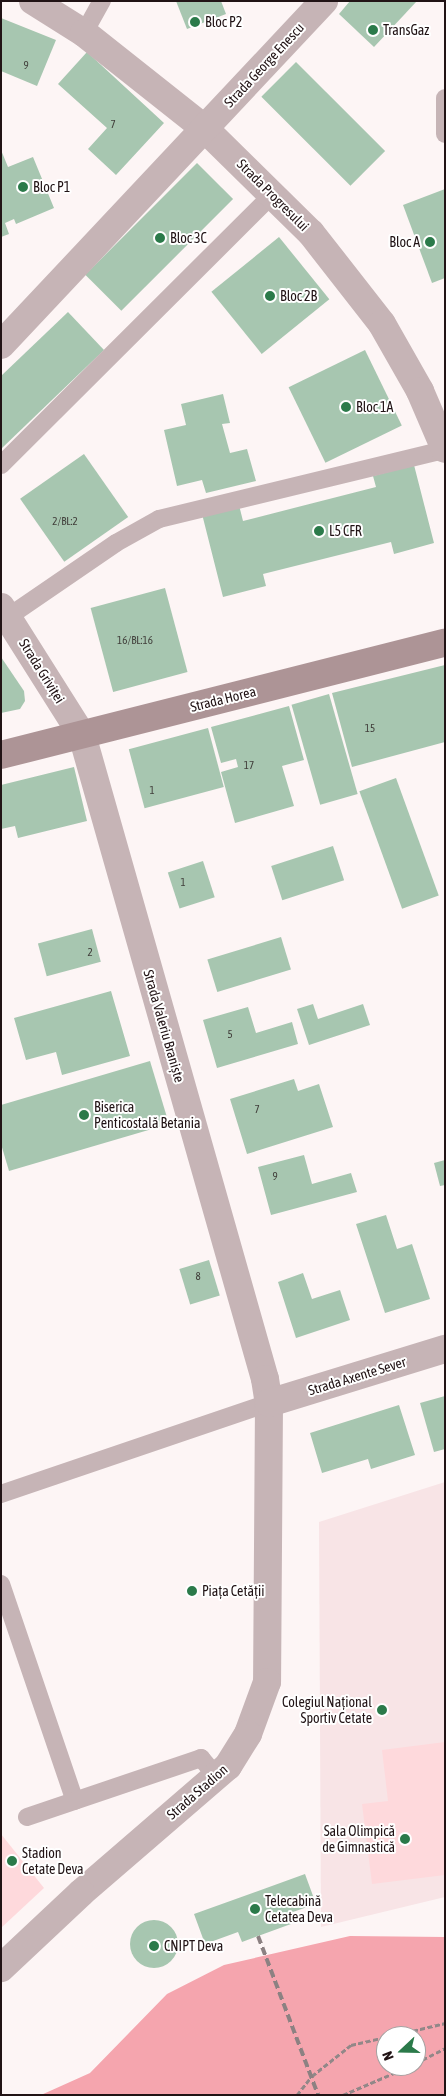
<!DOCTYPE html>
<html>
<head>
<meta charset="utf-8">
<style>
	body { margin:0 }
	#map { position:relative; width:446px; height:2096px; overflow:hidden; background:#fdf5f5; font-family:"Asap Condensed",sans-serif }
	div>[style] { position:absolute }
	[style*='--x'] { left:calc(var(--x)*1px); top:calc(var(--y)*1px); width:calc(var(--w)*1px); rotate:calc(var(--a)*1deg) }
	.built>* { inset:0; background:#f8e4e6 }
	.green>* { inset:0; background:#fed9dc }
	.forest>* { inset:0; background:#f5a5ae }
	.building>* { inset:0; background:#a7c6b0; transform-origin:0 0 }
	.round { border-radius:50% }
	.path>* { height:3px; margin-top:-1.5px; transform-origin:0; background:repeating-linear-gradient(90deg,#928788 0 5px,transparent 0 7.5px) }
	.service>* { height:18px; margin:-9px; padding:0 9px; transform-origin:9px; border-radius:9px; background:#c6b4b6 }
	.minor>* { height:28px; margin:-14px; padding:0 14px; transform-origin:14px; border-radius:14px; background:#c6b4b6 }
	.secondary>* { height:28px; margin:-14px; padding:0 14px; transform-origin:14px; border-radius:14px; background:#ad9496 }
	.rail>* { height:4px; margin-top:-2px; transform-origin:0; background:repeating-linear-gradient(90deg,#8c8182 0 8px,transparent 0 12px) }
	.dots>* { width:14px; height:14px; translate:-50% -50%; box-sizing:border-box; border:2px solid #fff; border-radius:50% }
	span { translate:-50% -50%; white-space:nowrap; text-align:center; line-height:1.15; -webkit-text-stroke:4px #fff; paint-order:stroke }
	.number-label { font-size:11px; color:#42403c }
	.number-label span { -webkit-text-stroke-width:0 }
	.poi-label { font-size:14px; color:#211315 }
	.left { translate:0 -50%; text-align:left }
	.right { translate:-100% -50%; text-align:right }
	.street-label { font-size:14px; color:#211315 }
	.frame { position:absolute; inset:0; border:2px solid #211315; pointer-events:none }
	.north { position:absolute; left:376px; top:2026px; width:50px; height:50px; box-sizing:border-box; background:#fff; border:1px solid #a6a1a1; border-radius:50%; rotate:249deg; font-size:14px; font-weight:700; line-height:20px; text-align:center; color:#211315 }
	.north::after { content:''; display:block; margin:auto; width:18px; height:22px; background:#2b7a4a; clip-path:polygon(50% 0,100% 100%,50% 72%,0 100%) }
</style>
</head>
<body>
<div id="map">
	<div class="built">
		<i style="clip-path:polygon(445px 1482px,445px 1897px,321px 1927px,319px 1522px)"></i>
	</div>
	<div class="green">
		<i style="clip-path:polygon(445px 1742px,445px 1875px,372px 1884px,362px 1804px,388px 1801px,382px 1750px)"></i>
		<i style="clip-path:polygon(1px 1834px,44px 1888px,1px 1928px)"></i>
	</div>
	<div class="forest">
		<i style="clip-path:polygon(evenodd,350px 1936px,445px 1937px,445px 2095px,41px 2095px,90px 2073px,167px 1994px,224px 1965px,350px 1936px,386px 2036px,416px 2036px,416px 2066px,386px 2066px,386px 2036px)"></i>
	</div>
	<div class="building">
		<i style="clip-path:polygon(176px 1px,221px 1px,226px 14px,187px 29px)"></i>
		<i style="clip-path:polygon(350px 1px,417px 1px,374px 47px,339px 14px)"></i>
		<i style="clip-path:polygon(1px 18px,56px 40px,37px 86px,1px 71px)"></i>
		<i style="clip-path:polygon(87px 52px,164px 123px,116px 175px,88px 149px,107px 128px,58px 84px)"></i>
		<i style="left:296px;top:62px;width:126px;height:49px;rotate:45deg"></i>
		<i style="clip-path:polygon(1px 150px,8px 167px,33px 157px,54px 208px,16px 224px,14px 219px,5px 223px,9px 234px,1px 237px)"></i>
		<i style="left:197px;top:163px;width:51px;height:158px;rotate:45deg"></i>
		<i style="clip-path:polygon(445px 189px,445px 278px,432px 283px,403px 205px)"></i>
		<i style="left:279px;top:237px;width:80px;height:87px;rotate:51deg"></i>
		<i style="clip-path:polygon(68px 312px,104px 350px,1px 449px,1px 376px)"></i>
		<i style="left:365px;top:350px;width:84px;height:85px;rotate:64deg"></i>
		<i style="clip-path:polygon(223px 394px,230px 423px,222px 424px,230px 453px,247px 449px,256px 481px,206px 493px,202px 480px,177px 486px,164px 430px,186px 425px,181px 404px)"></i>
		<i style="left:84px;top:454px;width:77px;height:78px;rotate:55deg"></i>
		<i style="clip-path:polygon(414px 465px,434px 543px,394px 554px,391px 542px,263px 574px,266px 586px,223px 597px,202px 514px,239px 505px,243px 521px,376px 487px,373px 476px)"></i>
		<i style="left:165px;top:588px;width:87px;height:77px;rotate:75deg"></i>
		<i style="clip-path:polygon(1px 657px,24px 691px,25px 701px,20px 709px,1px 713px)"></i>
		<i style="clip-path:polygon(445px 665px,445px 742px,352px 767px,332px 693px)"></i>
		<i style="left:329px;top:694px;width:104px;height:39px;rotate:74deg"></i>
		<i style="clip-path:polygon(289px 706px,304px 760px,282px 766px,294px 806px,235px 823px,221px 772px,238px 767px,236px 759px,221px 763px,211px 727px)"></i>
		<i style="left:208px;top:728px;width:61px;height:82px;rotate:75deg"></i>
		<i style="clip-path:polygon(74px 767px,87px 821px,18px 838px,15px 826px,1px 829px,1px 785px)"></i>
		<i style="left:396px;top:778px;width:125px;height:39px;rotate:70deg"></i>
		<i style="left:333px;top:846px;width:36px;height:65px;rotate:72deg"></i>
		<i style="left:203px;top:861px;width:38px;height:37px;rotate:72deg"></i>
		<i style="left:92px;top:929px;width:34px;height:56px;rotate:75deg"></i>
		<i style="left:281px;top:937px;width:34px;height:77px;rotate:73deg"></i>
		<i style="clip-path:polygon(111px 991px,130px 1056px,62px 1075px,56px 1052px,26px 1060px,14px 1018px)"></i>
		<i style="clip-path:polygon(313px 1004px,318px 1019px,363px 1004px,370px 1025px,309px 1045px,297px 1009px)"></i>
		<i style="clip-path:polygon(248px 1007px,256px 1033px,292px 1022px,298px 1044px,217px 1068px,203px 1020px)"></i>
		<i style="clip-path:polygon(150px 1061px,169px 1124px,9px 1171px,1px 1144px,1px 1105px)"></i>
		<i style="clip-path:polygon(294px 1079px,298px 1091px,319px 1084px,333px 1127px,247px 1154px,230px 1099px)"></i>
		<i style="clip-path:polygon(304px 1155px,312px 1184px,351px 1173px,357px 1192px,271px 1215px,258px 1167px)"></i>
		<i style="clip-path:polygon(445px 1160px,445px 1185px,440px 1186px,434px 1163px)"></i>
		<i style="clip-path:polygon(386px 1215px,397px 1249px,412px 1244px,430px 1299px,385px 1313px,356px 1224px)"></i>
		<i style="left:209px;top:1260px;width:37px;height:31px;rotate:73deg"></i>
		<i style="clip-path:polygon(303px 1273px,312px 1299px,340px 1290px,350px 1320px,296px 1338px,278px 1282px)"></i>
		<i style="clip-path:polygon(445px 1396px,445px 1449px,434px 1452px,420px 1403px)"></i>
		<i style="clip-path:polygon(399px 1405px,415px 1455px,371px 1469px,368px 1459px,322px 1473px,310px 1433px)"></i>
		<i style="clip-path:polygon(305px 1874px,316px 1904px,287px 1914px,291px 1924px,242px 1942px,238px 1932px,205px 1944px,194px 1914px)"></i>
		<i class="round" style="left:130px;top:1920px;width:48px;height:48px"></i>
	</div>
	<div class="path">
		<i style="--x:391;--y:2036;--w:56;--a:-13.5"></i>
		<i style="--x:416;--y:2063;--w:33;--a:-27"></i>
		<i style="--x:297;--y:2095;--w:24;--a:-52"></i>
		<i style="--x:312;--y:2076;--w:50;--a:-38.5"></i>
		<i style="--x:351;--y:2045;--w:36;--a:-13"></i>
		<i style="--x:343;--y:2095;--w:73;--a:-23.4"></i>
	</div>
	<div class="service">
		<i style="--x:84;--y:33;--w:37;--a:-61"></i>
		<i style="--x:445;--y:98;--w:36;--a:90"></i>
		<i style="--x:1;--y:465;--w:384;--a:-44.9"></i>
		<i style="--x:8;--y:617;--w:131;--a:-34.4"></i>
		<i style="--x:116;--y:543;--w:49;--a:-29.2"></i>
		<i style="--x:159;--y:519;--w:294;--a:-13.6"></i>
		<i style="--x:1;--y:1494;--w:283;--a:-18.8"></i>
		<i style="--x:1;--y:1584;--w:229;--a:71.2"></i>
		<i style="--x:27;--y:1817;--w:184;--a:-18.7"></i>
		<i style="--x:201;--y:1758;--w:23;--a:50"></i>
	</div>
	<div class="minor">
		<i style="--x:33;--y:1;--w:60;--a:32.1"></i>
		<i style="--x:84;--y:33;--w:153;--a:38.4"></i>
		<i style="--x:204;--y:128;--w:150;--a:44.5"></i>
		<i style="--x:311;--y:233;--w:115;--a:52"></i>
		<i style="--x:382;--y:324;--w:77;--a:60.4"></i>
		<i style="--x:420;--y:391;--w:63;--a:66.7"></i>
		<i style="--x:1;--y:345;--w:472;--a:-46.8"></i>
		<i style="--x:1;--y:607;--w:151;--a:57.7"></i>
		<i style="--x:82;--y:735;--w:669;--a:74.14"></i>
		<i style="--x:265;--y:1379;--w:24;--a:81"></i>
		<i style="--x:269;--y:1403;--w:279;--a:90.4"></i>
		<i style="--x:267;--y:1682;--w:55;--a:110.1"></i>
		<i style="--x:248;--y:1734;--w:38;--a:122"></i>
		<i style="--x:228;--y:1766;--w:194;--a:139.2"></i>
		<i style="--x:81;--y:1893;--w:110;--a:136.8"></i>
		<i style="--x:269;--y:1403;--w:184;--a:-17.1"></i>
	</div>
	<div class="secondary">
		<i style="--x:1;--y:755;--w:458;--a:-14.2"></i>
	</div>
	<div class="rail">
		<i style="--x:258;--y:1936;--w:170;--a:69.3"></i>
	</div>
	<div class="dots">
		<i style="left:195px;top:22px;background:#2b7a4a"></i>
		<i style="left:373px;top:30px;background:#2b7a4a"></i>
		<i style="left:23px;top:187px;background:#2b7a4a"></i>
		<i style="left:160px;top:238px;background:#2b7a4a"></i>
		<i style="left:430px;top:242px;background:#2b7a4a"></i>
		<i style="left:270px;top:296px;background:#2b7a4a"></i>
		<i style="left:346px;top:407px;background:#2b7a4a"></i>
		<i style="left:319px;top:531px;background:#2b7a4a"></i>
		<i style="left:84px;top:1115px;background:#2b7a4a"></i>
		<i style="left:192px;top:1591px;background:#2b7a4a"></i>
		<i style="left:382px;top:1710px;background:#2b7a4a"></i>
		<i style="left:405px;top:1839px;background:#2b7a4a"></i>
		<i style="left:12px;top:1861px;background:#2b7a4a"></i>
		<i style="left:255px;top:1909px;background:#2b7a4a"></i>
		<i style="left:154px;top:1946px;background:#2b7a4a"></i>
	</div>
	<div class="number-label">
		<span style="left:26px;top:65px">9</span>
		<span style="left:113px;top:124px">7</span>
		<span style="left:65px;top:521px">2/BL:2</span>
		<span style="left:135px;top:640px">16/BL:16</span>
		<span style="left:370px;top:728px">15</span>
		<span style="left:249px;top:765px">17</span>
		<span style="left:152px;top:790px">1</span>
		<span style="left:183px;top:882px">1</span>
		<span style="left:90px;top:952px">2</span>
		<span style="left:230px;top:1034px">5</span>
		<span style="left:257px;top:1109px">7</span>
		<span style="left:275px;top:1176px">9</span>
		<span style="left:198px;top:1276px">8</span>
	</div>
	<div class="poi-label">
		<span class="left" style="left:205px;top:22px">Bloc P2</span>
		<span class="left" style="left:383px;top:30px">TransGaz</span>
		<span class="left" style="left:33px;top:187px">Bloc P1</span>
		<span class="left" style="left:170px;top:238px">Bloc 3C</span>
		<span class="right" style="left:420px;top:242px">Bloc A</span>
		<span class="left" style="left:280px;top:296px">Bloc 2B</span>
		<span class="left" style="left:356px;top:407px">Bloc 1A</span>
		<span class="left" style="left:329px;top:531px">L5 CFR</span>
		<span class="left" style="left:94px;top:1115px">Biserica<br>Penticostală Betania</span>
		<span class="left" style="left:202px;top:1591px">Piața Cetății</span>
		<span class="right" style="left:372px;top:1710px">Colegiul Național<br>Sportiv Cetate</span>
		<span class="right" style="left:395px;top:1839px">Sala Olimpică<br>de Gimnastică</span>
		<span class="left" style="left:22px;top:1861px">Stadion<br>Cetate Deva</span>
		<span class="left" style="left:265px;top:1909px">Telecabină<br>Cetatea Deva</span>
		<span class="left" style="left:164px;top:1946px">CNIPT Deva</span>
	</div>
	<div class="street-label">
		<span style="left:264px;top:65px;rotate:-47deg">Strada George Enescu</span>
		<span style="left:273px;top:195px;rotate:45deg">Strada Progresului</span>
		<span style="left:42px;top:671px;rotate:58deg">Strada Griviței</span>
		<span style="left:223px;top:699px;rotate:-14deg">Strada Horea</span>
		<span style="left:164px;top:1026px;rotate:74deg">Strada Valeriu Braniște</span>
		<span style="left:357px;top:1376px;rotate:-17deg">Strada Axente Sever</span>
		<span style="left:197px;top:1792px;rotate:-41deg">Strada Stadion</span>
	</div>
	<div class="frame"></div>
	<div class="north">N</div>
</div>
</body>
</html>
